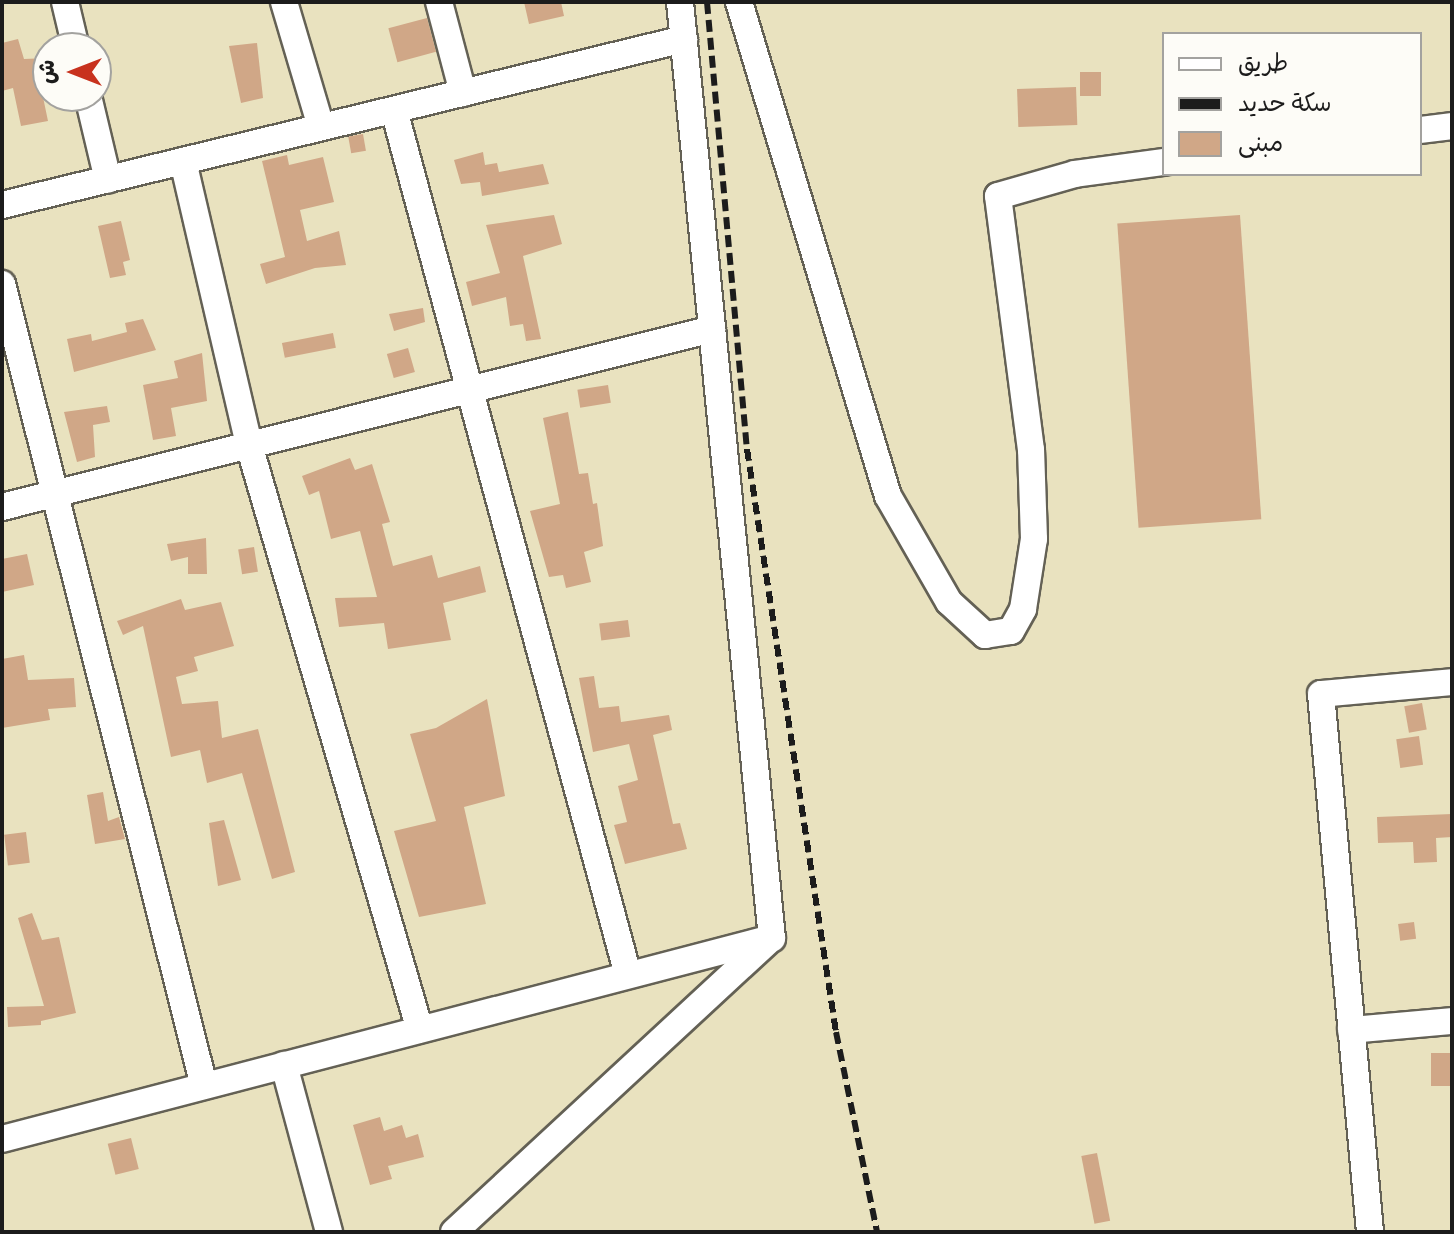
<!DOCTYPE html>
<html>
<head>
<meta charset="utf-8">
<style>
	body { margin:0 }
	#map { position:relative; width:1454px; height:1234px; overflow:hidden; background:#e9e2bf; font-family:"Gochi Hand","Playpen Sans Arabic",sans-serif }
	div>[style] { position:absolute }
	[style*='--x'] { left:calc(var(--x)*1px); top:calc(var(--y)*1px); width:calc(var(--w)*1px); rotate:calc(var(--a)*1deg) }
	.building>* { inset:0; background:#d0a787; transform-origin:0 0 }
	.roads { filter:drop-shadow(2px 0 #646155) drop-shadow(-2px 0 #646155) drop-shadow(0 2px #646155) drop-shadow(0 -2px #646155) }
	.minor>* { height:26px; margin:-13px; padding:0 13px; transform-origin:13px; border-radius:13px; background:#fff }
	.rail>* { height:6px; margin-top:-3px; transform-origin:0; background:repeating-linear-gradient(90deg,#1c1c1c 0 12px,transparent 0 18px) }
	span { translate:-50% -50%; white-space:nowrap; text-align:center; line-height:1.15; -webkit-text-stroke:7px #fdfcf7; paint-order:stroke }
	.frame { position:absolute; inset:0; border:4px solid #1c1c1c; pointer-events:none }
	.legend { position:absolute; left:1162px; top:32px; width:260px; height:144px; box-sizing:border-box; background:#fdfcf7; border:2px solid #a3a29f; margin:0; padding:10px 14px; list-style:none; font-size:24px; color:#1c1c1c }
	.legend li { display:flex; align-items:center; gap:16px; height:40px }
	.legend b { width:40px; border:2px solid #a3a29f }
	.north { position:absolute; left:32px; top:32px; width:80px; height:80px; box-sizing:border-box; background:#fdfcf7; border:2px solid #a3a29f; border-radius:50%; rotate:270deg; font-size:22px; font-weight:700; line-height:32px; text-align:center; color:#1c1c1c }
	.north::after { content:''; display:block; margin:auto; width:28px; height:36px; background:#c8321e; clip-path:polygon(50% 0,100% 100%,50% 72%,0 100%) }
</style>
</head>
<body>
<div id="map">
	<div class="building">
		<i style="clip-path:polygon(524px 2px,561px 2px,564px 16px,529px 24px)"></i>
		<i style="left:427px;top:18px;width:35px;height:40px;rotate:75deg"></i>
		<i style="clip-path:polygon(18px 39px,24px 59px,48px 58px,48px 78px,39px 78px,48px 121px,21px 126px,13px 88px,2px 91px,2px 43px)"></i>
		<i style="clip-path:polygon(257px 43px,263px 98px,241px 103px,229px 46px)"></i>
		<i style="left:1080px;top:72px;width:21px;height:24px"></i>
		<i style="left:1076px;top:87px;width:38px;height:59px;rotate:88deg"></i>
		<i style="left:363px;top:134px;width:17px;height:15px;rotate:80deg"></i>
		<i style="clip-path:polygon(483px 152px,485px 165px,497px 163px,499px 172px,543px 164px,549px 184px,482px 196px,480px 182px,461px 184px,454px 160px)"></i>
		<i style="clip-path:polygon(287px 155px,289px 165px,323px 157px,334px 202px,300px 210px,307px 241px,339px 231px,346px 265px,315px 268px,266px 284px,260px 264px,285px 257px,262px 161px)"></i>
		<i style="clip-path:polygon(554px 215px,562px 244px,523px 256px,541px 339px,526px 341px,523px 324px,510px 326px,506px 297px,472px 306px,466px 282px,500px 273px,486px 225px)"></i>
		<i style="left:1240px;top:215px;width:305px;height:123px;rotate:86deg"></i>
		<i style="clip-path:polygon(121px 221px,130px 260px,123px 262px,126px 275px,110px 278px,98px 226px)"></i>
		<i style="clip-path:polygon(423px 308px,425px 322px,394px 331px,389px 314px)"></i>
		<i style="clip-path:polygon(143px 319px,156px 350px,74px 372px,67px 339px,91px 334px,92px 341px,127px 332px,125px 323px)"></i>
		<i style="left:333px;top:333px;width:15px;height:52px;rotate:79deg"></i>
		<i style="left:408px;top:348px;width:25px;height:22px;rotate:74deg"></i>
		<i style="clip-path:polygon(202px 353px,207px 401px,171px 408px,176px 436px,153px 440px,143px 385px,178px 378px,174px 361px)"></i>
		<i style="left:608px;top:385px;width:18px;height:31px;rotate:81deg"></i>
		<i style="clip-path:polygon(107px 406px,110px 422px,93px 425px,95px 457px,77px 462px,64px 412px)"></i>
		<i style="clip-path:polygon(568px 412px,579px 474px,588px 473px,593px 504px,597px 503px,603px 546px,584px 552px,591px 582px,566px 588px,563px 575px,549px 577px,530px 511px,560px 504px,543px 418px)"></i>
		<i style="clip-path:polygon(350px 458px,355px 470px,372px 464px,390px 522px,382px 524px,393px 566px,432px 555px,438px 578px,480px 566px,486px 592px,443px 603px,451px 640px,388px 649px,384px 623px,339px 627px,335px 598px,377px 597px,360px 531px,331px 539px,319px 491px,309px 495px,302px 476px)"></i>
		<i style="clip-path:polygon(206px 538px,207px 574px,188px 574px,188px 557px,171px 561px,167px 544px)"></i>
		<i style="left:254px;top:547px;width:25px;height:16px;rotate:81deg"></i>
		<i style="clip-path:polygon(27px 554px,34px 585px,2px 592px,2px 559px)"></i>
		<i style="clip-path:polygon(181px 599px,185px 610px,221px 602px,234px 646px,194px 657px,198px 671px,176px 677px,182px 704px,218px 701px,222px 738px,258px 729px,295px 872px,272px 879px,242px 773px,207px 783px,200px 750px,171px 757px,143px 626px,123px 635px,117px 621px)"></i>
		<i style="left:628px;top:620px;width:17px;height:29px;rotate:83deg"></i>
		<i style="clip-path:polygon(24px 655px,28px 680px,74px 678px,76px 707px,48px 709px,50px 720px,2px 728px,2px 659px)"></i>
		<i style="clip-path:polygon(594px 676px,599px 708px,619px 706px,621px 722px,669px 715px,672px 730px,653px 735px,673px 824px,680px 823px,687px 849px,625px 864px,614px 825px,627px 822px,618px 786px,638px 780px,629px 744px,593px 752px,579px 678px)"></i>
		<i style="clip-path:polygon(487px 699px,505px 796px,464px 807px,486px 904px,419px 917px,394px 831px,436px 821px,410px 734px,436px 728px)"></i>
		<i style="left:1422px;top:703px;width:27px;height:18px;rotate:80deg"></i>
		<i style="left:1419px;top:736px;width:29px;height:23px;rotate:82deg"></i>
		<i style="clip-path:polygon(103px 792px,108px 821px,119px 817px,125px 839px,95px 844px,87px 795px)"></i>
		<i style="clip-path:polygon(1452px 814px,1452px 837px,1436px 838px,1437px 862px,1414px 863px,1413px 842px,1378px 843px,1377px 817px)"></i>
		<i style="clip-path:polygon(224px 820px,241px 880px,218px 886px,209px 823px)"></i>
		<i style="left:26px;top:832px;width:31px;height:22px;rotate:83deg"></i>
		<i style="clip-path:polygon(32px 913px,42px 940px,59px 937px,76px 1013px,41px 1021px,41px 1025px,8px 1027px,7px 1007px,44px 1006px,18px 918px)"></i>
		<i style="left:1414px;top:922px;width:17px;height:16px;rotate:83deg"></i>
		<i style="left:1452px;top:1053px;width:33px;height:21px;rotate:90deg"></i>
		<i style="clip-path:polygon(380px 1117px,384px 1131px,402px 1125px,406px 1138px,418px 1134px,424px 1157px,388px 1166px,392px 1179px,370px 1185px,353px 1125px)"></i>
		<i style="left:131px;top:1138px;width:32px;height:24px;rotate:76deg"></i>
		<i style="left:1097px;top:1153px;width:69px;height:16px;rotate:79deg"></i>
	</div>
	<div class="roads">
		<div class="minor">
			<i style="--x:65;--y:2;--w:47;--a:76.6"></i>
			<i style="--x:284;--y:2;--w:130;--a:73.5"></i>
			<i style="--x:439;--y:2;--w:94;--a:75.2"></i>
			<i style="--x:680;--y:2;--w:941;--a:84.39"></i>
			<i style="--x:739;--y:2;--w:516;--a:73.22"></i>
			<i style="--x:888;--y:496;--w:122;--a:60.1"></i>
			<i style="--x:949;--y:602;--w:49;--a:42.5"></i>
			<i style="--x:985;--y:635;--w:26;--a:-9"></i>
			<i style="--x:1011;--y:631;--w:25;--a:-61"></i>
			<i style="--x:1023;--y:609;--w:71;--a:-81.1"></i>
			<i style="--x:1034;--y:539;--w:89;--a:-91.9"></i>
			<i style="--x:1031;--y:450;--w:256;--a:-97.4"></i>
			<i style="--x:998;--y:196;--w:80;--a:-15.9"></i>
			<i style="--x:1075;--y:174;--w:90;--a:-7.7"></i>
			<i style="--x:88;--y:96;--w:86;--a:76.6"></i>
			<i style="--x:394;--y:110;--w:896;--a:74.86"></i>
			<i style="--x:1420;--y:130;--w:32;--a:-7"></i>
			<i style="--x:183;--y:161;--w:292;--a:76.9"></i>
			<i style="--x:249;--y:445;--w:609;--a:73.71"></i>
			<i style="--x:2;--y:205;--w:702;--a:-13.68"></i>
			<i style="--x:2;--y:284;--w:827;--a:75.86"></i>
			<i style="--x:2;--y:507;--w:732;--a:-14.07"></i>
			<i style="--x:1351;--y:1030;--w:101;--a:-5.1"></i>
			<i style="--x:284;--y:1065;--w:173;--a:74.9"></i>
			<i style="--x:2;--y:1139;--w:796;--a:-14.63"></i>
			<i style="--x:454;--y:1232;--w:430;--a:-42.8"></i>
			<i style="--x:1370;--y:1232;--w:540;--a:-95.2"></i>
			<i style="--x:1321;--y:694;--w:132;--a:-5.2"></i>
		</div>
	</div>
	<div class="rail">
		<i style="--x:707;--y:2;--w:449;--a:84.9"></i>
		<i style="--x:747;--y:449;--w:590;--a:81.32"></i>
		<i style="--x:836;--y:1032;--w:204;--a:78.4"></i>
	</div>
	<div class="frame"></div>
	<ul class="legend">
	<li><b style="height:10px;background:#fff"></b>طريق</li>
	<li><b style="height:10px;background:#1c1c1c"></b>سكة حديد</li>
	<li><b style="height:22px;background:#d0a787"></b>مبنى</li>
	</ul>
	<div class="north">ش</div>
</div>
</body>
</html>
